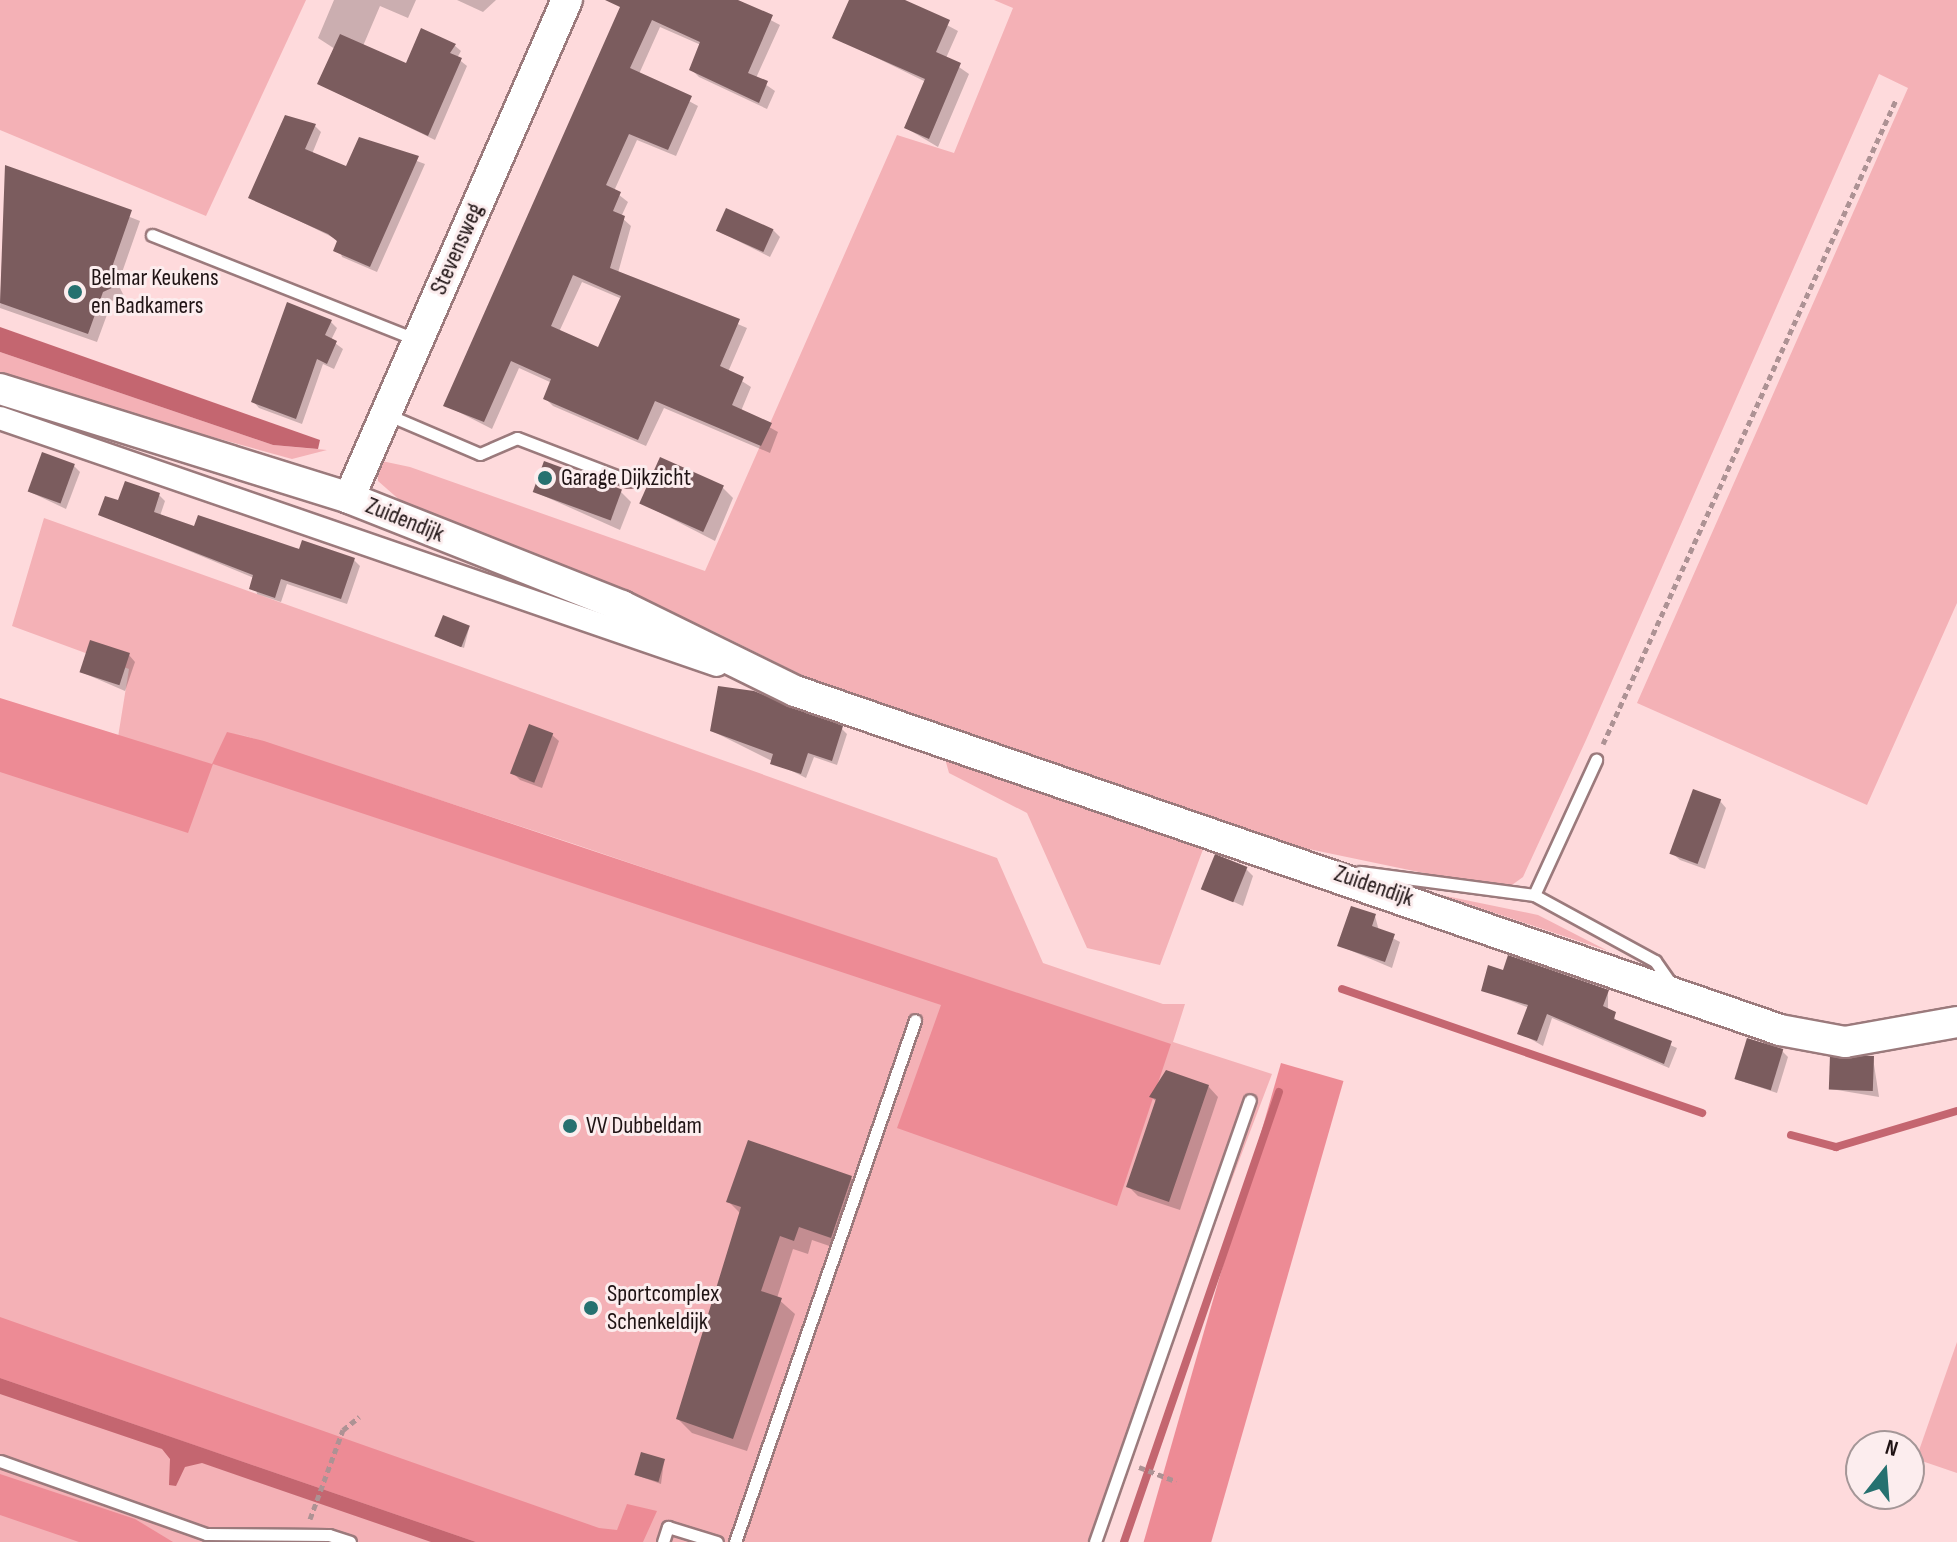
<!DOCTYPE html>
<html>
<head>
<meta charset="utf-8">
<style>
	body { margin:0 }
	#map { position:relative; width:1957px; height:1542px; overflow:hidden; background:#fedadc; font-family:"Sofia Sans Condensed",sans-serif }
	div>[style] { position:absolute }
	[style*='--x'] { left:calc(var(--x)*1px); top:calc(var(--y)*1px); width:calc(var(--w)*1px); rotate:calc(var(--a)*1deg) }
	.green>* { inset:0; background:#f4b1b6 }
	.forest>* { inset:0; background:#ed8b95; transform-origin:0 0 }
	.water>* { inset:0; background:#c46670 }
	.shadow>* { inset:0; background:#0003 }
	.stream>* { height:8px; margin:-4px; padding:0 4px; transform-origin:4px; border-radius:4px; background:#c46670 }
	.building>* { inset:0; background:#7b5c5e; transform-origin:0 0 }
	.path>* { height:5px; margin-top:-2.5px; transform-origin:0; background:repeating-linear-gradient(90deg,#ad9294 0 6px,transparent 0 10px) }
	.roads { filter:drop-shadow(2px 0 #9b7a7c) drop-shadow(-2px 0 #9b7a7c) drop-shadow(0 2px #9b7a7c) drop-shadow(0 -2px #9b7a7c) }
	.lane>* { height:11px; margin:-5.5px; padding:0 5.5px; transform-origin:5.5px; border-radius:5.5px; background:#fff }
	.street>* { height:22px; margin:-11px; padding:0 11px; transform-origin:11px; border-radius:11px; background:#fff }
	.secondary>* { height:30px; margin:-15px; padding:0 15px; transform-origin:15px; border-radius:15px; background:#fff }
	.dots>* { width:22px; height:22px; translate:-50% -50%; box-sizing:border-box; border:4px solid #fcedee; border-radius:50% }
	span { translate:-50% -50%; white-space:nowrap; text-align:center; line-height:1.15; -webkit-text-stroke:6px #fcedee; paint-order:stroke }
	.street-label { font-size:24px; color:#1f1314 }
	.poi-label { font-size:24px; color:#1f1314 }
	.left { translate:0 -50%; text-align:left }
	.north { position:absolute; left:1845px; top:1430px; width:80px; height:80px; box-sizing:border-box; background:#fcedee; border:2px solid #a49697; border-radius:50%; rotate:17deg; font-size:22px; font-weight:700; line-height:32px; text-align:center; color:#1f1314 }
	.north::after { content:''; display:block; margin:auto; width:28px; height:36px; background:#267170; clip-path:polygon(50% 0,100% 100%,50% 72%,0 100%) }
</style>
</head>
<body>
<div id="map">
	<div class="green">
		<i style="clip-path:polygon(0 0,306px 0,206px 216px,0 130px)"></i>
		<i style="clip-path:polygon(994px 0,1957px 0,1957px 603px,1867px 805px,1637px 703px,1908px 88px,1879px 74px,1586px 740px,1523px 877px,1505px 890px,1299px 847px,822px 685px,713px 631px,403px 503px,378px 481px,377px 460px,410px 467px,705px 571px,897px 135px,954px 153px,1013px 8px)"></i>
		<i style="clip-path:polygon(0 352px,273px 445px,327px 450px,292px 459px,0 378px)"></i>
		<i style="clip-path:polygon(evenodd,44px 518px,997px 858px,1043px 963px,1163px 1004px,1185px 1004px,1173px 1042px,1272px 1074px,1094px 1542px,0 1542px,0 738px,204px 762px,118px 737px,129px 669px,12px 626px,44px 518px,233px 732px,574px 844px,869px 944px,233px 732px)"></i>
		<i style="clip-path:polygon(944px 755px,1205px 844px,1160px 965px,1087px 948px,1027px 813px,949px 773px)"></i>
		<i style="clip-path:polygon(1441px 895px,1538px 915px,1608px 951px)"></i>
		<i style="clip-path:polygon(1957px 1342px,1957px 1473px,1916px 1459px)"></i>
	</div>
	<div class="forest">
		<i style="clip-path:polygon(0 698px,212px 764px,227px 732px,264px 741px,1171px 1044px,1117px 1206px,897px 1128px,941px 1005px,213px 764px,188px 833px,0 772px)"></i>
		<i style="left:1281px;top:1063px;width:65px;height:507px;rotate:16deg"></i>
		<i style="clip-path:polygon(0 1317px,599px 1528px,617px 1530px,627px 1504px,657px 1511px,643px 1542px,476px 1542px,0 1378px)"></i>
		<i style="clip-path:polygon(0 1474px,135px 1519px,173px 1542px,79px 1542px,0 1515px)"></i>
	</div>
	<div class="water">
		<i style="clip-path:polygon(0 327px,320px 440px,318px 449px,273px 445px,0 352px)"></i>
		<i style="clip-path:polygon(0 1378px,212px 1451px,476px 1542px,431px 1542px,202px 1463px,185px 1467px,176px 1486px,169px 1485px,170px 1459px,162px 1449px,0 1394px)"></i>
	</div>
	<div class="shadow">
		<i style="clip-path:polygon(334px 0,416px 0,408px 18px,380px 6px,363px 46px,407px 66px,454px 45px,461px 51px,457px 58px,467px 66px,435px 140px,319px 84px,335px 49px,318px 38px)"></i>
		<i style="clip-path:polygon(457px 0,496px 0,483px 12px)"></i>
		<i style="clip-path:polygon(evenodd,624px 0,733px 0,780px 25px,756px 78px,775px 91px,767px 109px,699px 77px,691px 69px,701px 45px,660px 27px,639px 74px,698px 106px,676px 156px,637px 140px,614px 191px,628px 202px,621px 217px,631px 226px,618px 273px,747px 328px,728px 372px,751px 387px,741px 411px,778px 432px,770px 453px,664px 408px,646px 446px,553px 406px,545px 398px,552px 383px,519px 368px,492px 429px,445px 405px,624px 0,582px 282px,622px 299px,599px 350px,559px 332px,582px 282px)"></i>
		<i style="clip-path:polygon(851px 0,900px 0,958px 31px,946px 58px,969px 74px,938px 147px,906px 128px,926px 82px,834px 37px)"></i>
		<i style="clip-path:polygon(315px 126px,321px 132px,312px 154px,347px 169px,360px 140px,425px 164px,377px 272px,342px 257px,336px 239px,251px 197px)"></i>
		<i style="clip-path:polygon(6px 168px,140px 221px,118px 284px,124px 296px,112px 301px,97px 342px,0 308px)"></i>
		<i style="clip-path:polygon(773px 230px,780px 237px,770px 257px,718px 231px)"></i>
		<i style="clip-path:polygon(330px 321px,337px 328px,331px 340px,343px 349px,334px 369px,323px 364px,302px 424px,259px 408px,253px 401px)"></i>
		<i style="clip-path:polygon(74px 466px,80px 472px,66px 509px,30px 492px)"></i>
		<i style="clip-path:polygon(723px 488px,733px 498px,715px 541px,643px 504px)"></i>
		<i style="clip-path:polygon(620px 491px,631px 502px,620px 530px,535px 492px)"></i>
		<i style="clip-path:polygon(159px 495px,165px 501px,160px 516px,195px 528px,354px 560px,360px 566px,347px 604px,287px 584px,281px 602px,257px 594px,254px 578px,100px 514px)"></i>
		<i style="clip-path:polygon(469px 628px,464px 648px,439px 638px)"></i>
		<i style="clip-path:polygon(129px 655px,135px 662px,125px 691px,81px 672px)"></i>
		<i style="clip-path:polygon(841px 728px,847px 734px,837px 765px,814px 757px,806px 778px,712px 731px)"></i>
		<i style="clip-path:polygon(552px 735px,559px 741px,542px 788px,520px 780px,514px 774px)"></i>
		<i style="clip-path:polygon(1720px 801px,1726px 808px,1705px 869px,1680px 860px,1673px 854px)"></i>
		<i style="clip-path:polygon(1246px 869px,1253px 876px,1243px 906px,1205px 889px)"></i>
		<i style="clip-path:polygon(1375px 916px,1379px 931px,1400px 942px,1392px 968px,1340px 946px)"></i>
		<i style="clip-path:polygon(1483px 990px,1608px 992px,1608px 1011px,1619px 1023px,1677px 1048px,1669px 1068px,1552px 1018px,1543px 1046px,1520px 1033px,1529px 1008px)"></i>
		<i style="clip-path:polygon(1782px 1051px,1788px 1057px,1777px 1093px,1735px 1079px)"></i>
		<i style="clip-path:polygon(1873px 1058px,1879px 1097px,1831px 1089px)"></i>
		<i style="clip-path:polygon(1208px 1086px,1218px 1097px,1180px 1210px,1138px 1196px,1128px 1186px,1157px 1102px,1151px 1097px)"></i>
		<i style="clip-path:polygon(851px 1178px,865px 1192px,844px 1251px,812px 1240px,808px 1254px,793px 1249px,777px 1298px,795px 1314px,747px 1451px,692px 1433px,678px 1419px,741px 1214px,729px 1202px)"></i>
		<i style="clip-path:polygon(664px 1461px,661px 1484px,636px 1475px)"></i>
	</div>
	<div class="stream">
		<i style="--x:1342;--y:989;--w:381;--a:19"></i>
		<i style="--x:1791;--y:1135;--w:47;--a:14.9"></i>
		<i style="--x:1836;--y:1147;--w:126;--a:-16.6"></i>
		<i style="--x:1124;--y:1542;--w:476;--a:-71"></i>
	</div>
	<div class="building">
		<i style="clip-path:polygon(evenodd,605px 0,738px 0,773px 15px,748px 73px,768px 81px,759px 103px,689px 70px,700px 42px,652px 20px,630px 68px,692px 96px,668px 150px,629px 134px,606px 185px,621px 192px,613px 211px,625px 216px,610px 268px,740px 319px,720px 366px,744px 377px,732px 405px,772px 423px,761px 446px,655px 401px,638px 440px,543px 399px,551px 379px,511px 361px,484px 422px,443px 406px,620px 7px,605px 0,573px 275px,621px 296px,598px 347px,551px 326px,573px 275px)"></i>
		<i style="clip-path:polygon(849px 0,905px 0,950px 20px,936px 52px,961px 63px,929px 139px,904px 128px,925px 79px,832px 38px)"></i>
		<i style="clip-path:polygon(421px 28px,456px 44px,450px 53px,462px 58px,428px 136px,317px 84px,340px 34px,406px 63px)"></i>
		<i style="clip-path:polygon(285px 115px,316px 124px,305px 149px,346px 166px,359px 137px,419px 156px,370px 267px,333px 251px,337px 241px,328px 234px,248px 198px)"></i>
		<i style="clip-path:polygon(5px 165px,132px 210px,110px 273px,116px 286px,103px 292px,88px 334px,0 303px)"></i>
		<i style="left:726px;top:208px;width:52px;height:25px;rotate:24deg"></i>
		<i style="clip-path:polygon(287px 302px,332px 320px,325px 335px,337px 341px,327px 364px,317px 359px,296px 419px,251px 402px)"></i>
		<i style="left:42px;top:452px;width:35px;height:42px;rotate:20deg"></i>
		<i style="left:660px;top:457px;width:70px;height:51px;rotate:24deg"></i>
		<i style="left:544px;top:461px;width:83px;height:33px;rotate:20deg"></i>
		<i style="clip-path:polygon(125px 481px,160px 493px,154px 512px,194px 526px,198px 515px,299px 549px,302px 540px,355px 558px,341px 599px,281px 579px,275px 598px,249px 589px,253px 575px,98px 515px,105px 496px,118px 500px)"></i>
		<i style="left:443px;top:615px;width:29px;height:23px;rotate:22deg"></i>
		<i style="left:90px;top:640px;width:42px;height:34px;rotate:18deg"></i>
		<i style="clip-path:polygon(718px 686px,754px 691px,843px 726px,832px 761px,808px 753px,801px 774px,770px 764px,773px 754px,710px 731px)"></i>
		<i style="left:529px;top:724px;width:26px;height:53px;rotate:21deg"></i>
		<i style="left:1693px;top:789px;width:30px;height:69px;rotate:20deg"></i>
		<i style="left:1215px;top:854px;width:35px;height:38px;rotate:22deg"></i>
		<i style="clip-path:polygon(1351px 906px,1376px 914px,1372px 926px,1395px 934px,1385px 962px,1337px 946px)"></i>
		<i style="clip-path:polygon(1508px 955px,1609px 990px,1603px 1006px,1616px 1012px,1614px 1019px,1672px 1041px,1664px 1064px,1547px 1014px,1537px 1041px,1517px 1034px,1528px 1005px,1481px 991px,1488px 965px,1503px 970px)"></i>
		<i style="left:1747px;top:1038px;width:38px;height:43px;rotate:17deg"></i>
		<i style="left:1874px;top:1056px;width:35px;height:44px;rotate:92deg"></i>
		<i style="clip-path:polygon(1166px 1070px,1209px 1085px,1169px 1202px,1126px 1187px,1156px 1099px,1149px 1097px)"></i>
		<i style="clip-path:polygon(748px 1140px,852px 1176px,831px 1238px,799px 1227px,794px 1241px,780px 1236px,761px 1291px,782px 1298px,733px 1439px,676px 1419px,741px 1207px,726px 1202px)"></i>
		<i style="left:641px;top:1452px;width:25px;height:24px;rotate:16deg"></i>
	</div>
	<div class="path">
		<i style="--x:1603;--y:744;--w:708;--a:-65.54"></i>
		<i style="--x:1139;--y:1467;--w:40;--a:21"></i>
		<i style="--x:310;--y:1519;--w:95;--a:-69.7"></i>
		<i style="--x:343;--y:1430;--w:21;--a:-39"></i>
	</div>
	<div class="roads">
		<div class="lane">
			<i style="--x:152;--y:235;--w:285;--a:21.6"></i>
			<i style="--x:386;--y:414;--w:102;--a:23.1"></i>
			<i style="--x:480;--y:454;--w:40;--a:-23.4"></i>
			<i style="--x:517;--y:438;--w:120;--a:21"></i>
			<i style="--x:1360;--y:872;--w:176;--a:7.5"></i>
			<i style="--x:1534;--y:895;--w:138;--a:28.6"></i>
			<i style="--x:1655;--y:961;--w:29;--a:55"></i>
			<i style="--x:1534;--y:895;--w:149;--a:-65.3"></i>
			<i style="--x:0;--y:1461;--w:219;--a:19.5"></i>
			<i style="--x:206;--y:1534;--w:123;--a:0.5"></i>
			<i style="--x:329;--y:1535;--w:22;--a:18"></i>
			<i style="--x:663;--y:1542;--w:16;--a:-72"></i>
			<i style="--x:668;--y:1527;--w:51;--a:17"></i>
			<i style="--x:735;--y:1542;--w:552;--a:-70.97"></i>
			<i style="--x:1095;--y:1542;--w:468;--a:-70.7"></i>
		</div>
		<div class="street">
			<i style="--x:0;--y:418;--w:758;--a:19.01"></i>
		</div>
		<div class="secondary">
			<i style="--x:0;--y:389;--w:366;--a:17.3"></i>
			<i style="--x:349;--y:498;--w:294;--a:21.6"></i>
			<i style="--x:622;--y:606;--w:193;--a:26.2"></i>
			<i style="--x:795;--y:691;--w:1042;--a:18.99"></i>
			<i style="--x:1780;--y:1030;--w:66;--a:10.5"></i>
			<i style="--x:1845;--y:1042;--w:114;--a:-10.1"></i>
			<i style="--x:349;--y:498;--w:544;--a:-66.36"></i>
		</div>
	</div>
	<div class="dots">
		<i style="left:75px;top:292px;background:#267170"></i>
		<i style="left:545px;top:478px;background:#267170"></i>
		<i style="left:570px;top:1126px;background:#267170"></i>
		<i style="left:591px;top:1308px;background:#267170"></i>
	</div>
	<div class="street-label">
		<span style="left:457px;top:249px;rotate:-66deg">Stevensweg</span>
		<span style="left:405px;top:520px;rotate:22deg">Zuidendijk</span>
		<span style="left:1374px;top:886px;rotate:19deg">Zuidendijk</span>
	</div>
	<div class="poi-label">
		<span class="left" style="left:91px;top:292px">Belmar Keukens<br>en Badkamers</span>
		<span class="left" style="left:561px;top:478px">Garage Dijkzicht</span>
		<span class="left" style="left:586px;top:1126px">VV Dubbeldam</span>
		<span class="left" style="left:607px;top:1308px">Sportcomplex<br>Schenkeldijk</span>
	</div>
	<div class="north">N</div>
</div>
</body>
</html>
